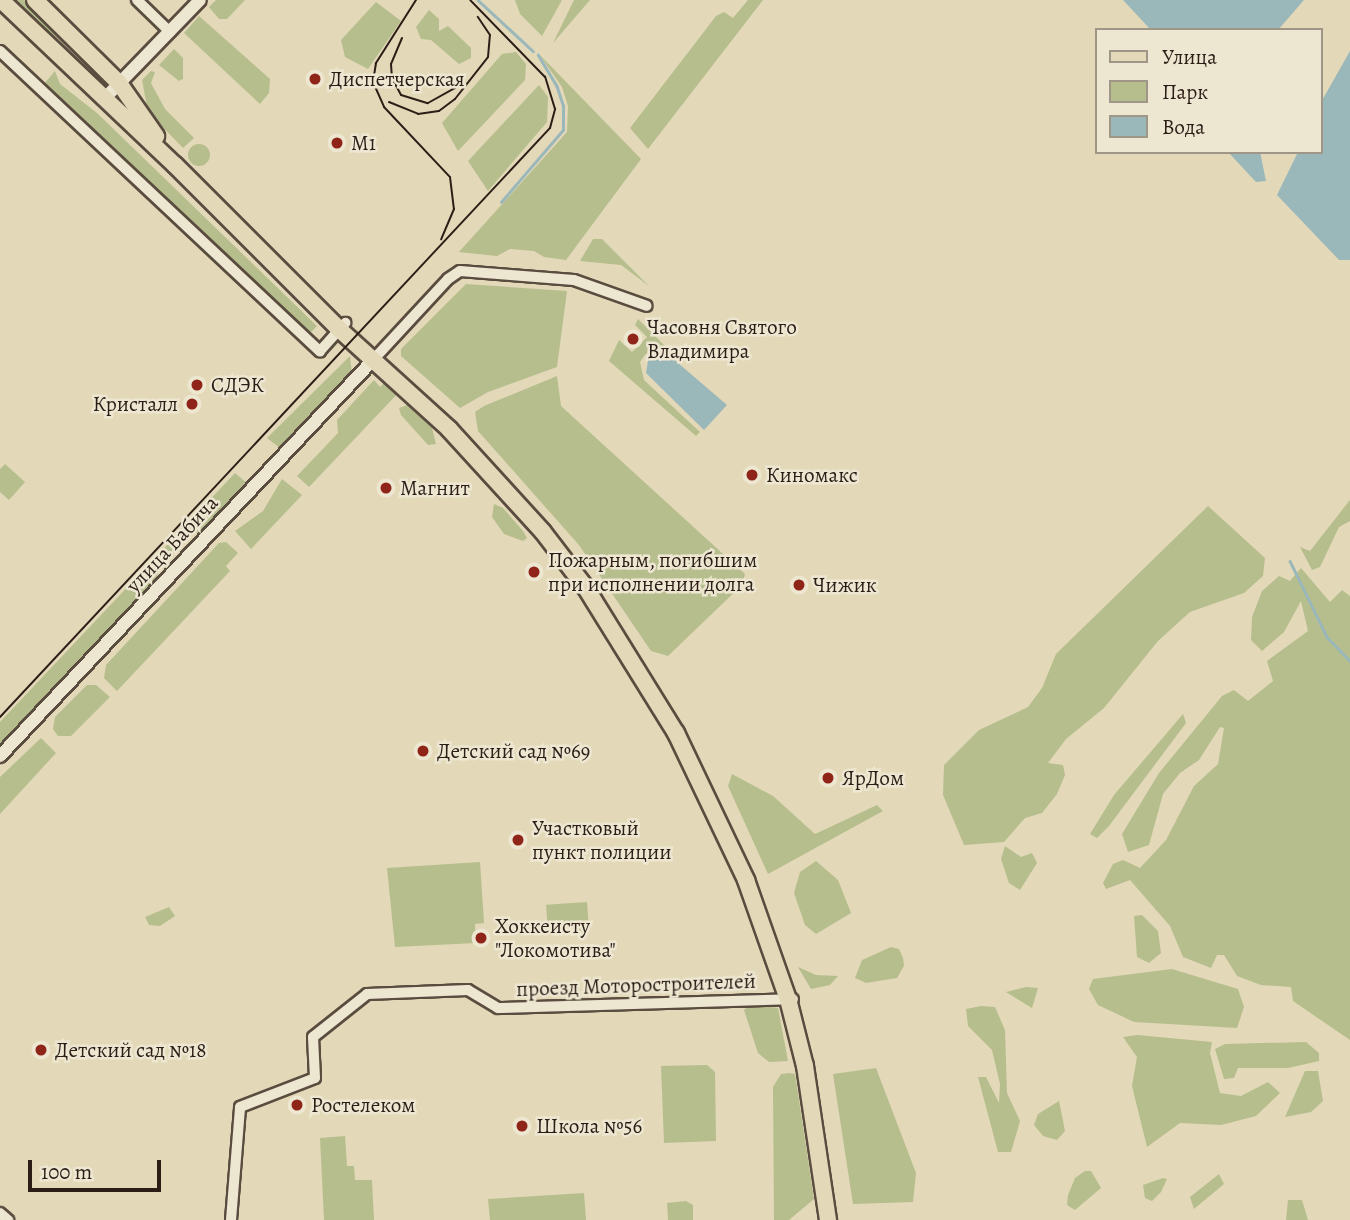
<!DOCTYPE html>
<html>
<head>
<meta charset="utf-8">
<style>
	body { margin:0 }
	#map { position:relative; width:1350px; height:1220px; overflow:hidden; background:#e3d8b8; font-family:Alegreya,serif }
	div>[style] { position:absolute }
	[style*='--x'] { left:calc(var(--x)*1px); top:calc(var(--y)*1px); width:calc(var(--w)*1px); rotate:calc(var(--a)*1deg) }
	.green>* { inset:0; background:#b6be8d; transform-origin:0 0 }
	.round { border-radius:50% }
	.water>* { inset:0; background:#9ab7ba }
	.stream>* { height:2.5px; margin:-1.25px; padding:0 1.25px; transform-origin:1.25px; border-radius:1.25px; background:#9ab7ba }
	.roads { filter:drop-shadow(2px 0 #5a4c3f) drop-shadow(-2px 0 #5a4c3f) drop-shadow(0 2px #5a4c3f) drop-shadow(0 -2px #5a4c3f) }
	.minor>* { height:10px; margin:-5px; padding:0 5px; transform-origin:5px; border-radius:5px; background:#ede6d1 }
	.tertiary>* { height:12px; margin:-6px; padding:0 6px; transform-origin:6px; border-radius:6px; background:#ede6d1 }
	.primary>* { height:16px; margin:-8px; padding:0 8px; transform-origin:8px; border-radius:8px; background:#e3d8b8 }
	.tram>* { height:2px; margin:-1px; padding:0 1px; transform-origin:1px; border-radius:1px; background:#2c1e17 }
	.dots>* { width:19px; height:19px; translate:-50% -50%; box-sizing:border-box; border:4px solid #ede6d1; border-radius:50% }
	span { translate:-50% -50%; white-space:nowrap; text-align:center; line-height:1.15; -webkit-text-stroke:5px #ede6d1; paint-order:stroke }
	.poi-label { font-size:21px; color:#2c1e17 }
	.left { translate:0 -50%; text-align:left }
	.right { translate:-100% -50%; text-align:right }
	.street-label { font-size:21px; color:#2c1e17 }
	.legend { position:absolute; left:1095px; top:28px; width:228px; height:126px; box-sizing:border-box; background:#ede6d1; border:2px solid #a09687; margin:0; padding:9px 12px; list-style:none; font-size:21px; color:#2c1e17 }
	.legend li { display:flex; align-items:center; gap:14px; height:35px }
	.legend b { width:35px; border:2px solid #a09687 }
	.scale { position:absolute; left:28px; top:1160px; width:133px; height:32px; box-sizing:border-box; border:4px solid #2c1e17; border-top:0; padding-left:9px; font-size:21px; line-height:24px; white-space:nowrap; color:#2c1e17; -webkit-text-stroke:5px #ede6d1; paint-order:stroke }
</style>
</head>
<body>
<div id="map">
	<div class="green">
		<i style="clip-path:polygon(12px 0,24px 0,105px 81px,98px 81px)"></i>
		<i style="clip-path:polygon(216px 0,245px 0,227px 19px,219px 19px,209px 7px)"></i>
		<i style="clip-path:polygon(515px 0,562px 0,542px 36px,520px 14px)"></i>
		<i style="clip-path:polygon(574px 0,590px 0,553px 43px)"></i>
		<i style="clip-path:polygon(748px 0,763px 0,648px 149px,630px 128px,716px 16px,724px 12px,733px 18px)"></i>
		<i style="clip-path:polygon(376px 2px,401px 21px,368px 69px,345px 57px,341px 40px)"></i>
		<i style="clip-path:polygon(429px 10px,439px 19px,439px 31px,448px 26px,471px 48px,471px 58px,459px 64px,431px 40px,421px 39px,416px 27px)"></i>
		<i style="clip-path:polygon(199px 16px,270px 79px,269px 93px,260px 104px,184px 33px)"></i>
		<i style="clip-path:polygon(174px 49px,183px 58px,183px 79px,179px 81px,159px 65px)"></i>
		<i style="clip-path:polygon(516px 52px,526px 64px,525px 80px,458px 151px,442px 123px,502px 54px)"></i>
		<i style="clip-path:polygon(539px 54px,641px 159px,566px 260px,544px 257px,534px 251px,510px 249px,497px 256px,459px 252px,567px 132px,568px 106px,562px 87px)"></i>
		<i style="clip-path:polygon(55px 71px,60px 84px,97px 113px,317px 326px,310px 333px,165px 204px,44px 84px)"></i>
		<i style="clip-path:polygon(151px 71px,155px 72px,151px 83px,165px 109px,194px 138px,183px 148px,148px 112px,142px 80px)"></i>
		<i style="clip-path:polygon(539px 85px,548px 97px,547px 122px,488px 191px,468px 161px)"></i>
		<i class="round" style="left:188px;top:144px;width:22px;height:22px"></i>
		<i style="clip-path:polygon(593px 239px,602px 239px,649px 286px,621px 265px,580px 261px)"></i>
		<i style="clip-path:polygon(466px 284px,567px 291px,557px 367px,488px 392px,460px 408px,401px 356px,401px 349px)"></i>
		<i style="clip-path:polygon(638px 319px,667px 348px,653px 347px,644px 356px,640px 362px,644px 380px,700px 432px,696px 436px,609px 361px,619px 340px,632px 352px,647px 337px,635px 325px)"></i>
		<i style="clip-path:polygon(350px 356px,352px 374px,280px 448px,267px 438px)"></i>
		<i style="clip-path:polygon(557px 376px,561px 406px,745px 574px,742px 585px,668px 656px,651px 651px,579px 545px,478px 431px,475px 412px,484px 406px)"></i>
		<i style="clip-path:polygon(389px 378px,402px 389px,309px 487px,297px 476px,338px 433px,337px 420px,374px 380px,380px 387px)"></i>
		<i style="clip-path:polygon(407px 405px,432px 428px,436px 444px,428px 445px,401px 415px,399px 408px)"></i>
		<i style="clip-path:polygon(5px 464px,25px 482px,9px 500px,0 492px,0 469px)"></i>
		<i style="clip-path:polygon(235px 473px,248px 484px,210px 525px,185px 539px,165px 559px,153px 585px,0 748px,0 722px)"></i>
		<i style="clip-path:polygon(282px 479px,302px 495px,251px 549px,235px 531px,263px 511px)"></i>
		<i style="clip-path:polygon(1350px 500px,1350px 521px,1339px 527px,1320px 567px,1312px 570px,1300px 547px,1310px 551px)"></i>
		<i style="clip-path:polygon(494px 504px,503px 508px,523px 531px,527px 538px,523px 541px,504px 534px,492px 517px)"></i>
		<i style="clip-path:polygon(1208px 506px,1265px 558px,1263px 576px,1244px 593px,1190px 612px,1158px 641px,1104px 708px,1066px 739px,1048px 763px,1063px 765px,1065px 775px,1057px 794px,1042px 813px,1025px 818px,1004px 842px,964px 845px,943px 795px,944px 765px,979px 730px,1028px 707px,1042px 688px,1056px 654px)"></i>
		<i style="clip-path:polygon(226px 542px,238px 553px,226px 566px,230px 571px,117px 691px,104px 678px,106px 665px,219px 543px)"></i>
		<i style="clip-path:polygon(1301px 568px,1330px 602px,1342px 590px,1350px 596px,1350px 1040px,1293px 1001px,1291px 987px,1261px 985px,1237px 976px,1224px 955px,1217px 955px,1211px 968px,1183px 957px,1170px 926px,1130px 880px,1106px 889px,1103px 883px,1113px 864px,1123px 860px,1140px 868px,1166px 840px,1194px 786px,1218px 764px,1224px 728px,1220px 727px,1199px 760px,1180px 773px,1163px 794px,1149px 845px,1128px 852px,1122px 834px,1159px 773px,1222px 696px,1234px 690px,1248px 701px,1273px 681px,1267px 661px,1308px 631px,1301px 601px,1284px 632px,1262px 651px,1251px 640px,1252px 617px,1262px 591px,1279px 576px,1290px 581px)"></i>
		<i style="clip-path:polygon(87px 685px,96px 685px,110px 697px,71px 736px,58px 736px,53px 729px,55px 717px)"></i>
		<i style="clip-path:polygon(1183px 714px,1186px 723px,1109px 826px,1097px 838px,1090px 834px,1114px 795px)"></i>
		<i style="clip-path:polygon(41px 738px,56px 753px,0 814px,0 777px)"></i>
		<i style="clip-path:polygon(732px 774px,773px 796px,815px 834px,877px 805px,883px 811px,768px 874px,728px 786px)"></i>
		<i style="clip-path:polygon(1005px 846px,1021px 857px,1032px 853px,1037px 863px,1020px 890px,1009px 883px,1001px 859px)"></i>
		<i style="clip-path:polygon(816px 861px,838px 880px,851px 913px,816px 934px,805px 925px,794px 893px,800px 872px)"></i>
		<i style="clip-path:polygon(480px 862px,484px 923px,475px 924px,476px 943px,395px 947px,387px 868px)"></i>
		<i style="left:587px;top:902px;width:29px;height:41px;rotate:86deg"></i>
		<i style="clip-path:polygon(169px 907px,175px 916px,160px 926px,149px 925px,145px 917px)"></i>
		<i style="clip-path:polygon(1142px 915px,1158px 931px,1161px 953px,1149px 963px,1137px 957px,1134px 916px)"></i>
		<i style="clip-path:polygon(891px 947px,899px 949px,903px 958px,904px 966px,897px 978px,866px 983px,855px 978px,862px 960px)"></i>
		<i style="clip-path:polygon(798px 967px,816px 975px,838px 976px,830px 985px,811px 989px)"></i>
		<i style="clip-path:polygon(1172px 969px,1238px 989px,1244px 1007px,1237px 1028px,1134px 1022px,1098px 1005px,1089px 989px,1093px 979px)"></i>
		<i style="clip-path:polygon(1026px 987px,1038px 988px,1032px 1008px,1006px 992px)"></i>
		<i style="clip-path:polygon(751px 1004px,778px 1008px,788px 1061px,769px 1062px,758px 1053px,744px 1010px)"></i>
		<i style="clip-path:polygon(981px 1006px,995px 1007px,1005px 1030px,1007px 1093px,1020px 1121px,1011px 1152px,998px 1152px,978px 1077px,986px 1077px,999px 1103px,1000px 1084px,992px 1050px,968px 1026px,966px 1009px)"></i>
		<i style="clip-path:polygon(1137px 1035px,1212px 1042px,1210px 1053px,1220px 1093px,1241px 1096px,1268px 1082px,1280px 1093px,1256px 1116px,1221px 1125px,1180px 1123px,1147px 1147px,1132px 1086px,1137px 1057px,1123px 1037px)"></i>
		<i style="clip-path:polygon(1306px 1042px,1319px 1053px,1319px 1061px,1288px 1068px,1238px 1068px,1234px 1078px,1224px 1079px,1215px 1049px,1225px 1044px)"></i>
		<i style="clip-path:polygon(707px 1065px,715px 1072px,716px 1141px,664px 1143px,661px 1066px)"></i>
		<i style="clip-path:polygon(876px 1068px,916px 1173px,913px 1202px,853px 1204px,833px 1074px)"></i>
		<i style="clip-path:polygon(1305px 1071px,1318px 1071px,1323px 1101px,1311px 1112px,1285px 1117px)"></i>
		<i style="clip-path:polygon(790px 1073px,795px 1074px,814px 1199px,789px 1220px,774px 1220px,773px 1087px,781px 1074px)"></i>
		<i style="clip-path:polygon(1059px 1101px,1065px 1131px,1057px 1140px,1043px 1136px,1034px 1125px,1038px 1114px)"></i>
		<i style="clip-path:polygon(345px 1136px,347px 1166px,354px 1166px,355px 1180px,372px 1180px,374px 1220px,324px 1220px,320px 1138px)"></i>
		<i style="clip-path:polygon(1085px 1171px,1091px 1171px,1101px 1188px,1075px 1210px,1067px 1205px,1068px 1195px,1075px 1178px)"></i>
		<i style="clip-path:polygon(1219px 1174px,1224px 1184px,1194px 1209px,1190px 1197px)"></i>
		<i style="clip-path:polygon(1163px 1178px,1167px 1179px,1161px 1192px,1152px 1201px,1145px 1198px,1143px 1185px)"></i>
		<i style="clip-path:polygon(584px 1193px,586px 1220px,490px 1220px,488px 1199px)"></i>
		<i style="clip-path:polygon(1288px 1200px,1302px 1200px,1308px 1220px,1286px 1220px)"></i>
		<i style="clip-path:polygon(686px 1201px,693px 1205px,693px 1220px,668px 1220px,667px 1203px)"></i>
	</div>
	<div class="water">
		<i style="clip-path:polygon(1123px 0,1304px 0,1278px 30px,1151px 30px)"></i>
		<i style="clip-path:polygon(1350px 51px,1350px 260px,1339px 260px,1277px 195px,1298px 152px,1320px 152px,1320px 104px)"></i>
		<i style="clip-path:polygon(1228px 152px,1260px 152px,1266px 181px,1256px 182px)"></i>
		<i style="clip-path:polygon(664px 351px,727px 405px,704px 430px,646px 373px,649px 355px)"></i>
	</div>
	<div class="stream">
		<i style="--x:478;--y:0;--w:75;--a:42.8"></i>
		<i style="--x:501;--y:202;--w:95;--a:-49.3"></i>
		<i style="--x:563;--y:130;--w:24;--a:-90"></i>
		<i style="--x:563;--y:106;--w:20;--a:-108"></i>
		<i style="--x:557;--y:87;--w:37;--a:-121"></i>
		<i style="--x:1290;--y:561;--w:85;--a:64"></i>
		<i style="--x:1327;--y:637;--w:33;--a:46"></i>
	</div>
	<div class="roads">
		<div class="minor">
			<i style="--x:137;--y:0;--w:46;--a:44.1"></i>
			<i style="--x:0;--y:51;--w:439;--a:43.2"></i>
			<i style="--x:320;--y:351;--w:38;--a:-48"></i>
			<i style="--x:373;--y:360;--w:110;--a:-47.2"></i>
			<i style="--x:448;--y:279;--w:14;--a:-34"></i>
			<i style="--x:460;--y:271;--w:114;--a:4.5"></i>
			<i style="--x:574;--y:280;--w:77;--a:19.6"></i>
			<i style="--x:0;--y:1213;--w:11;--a:41"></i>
			<i style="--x:231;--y:1220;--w:113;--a:-85.4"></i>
			<i style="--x:240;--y:1107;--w:80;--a:-21.1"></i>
			<i style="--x:315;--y:1078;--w:41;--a:-92.8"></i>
			<i style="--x:313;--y:1037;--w:69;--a:-38.5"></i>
			<i style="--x:367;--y:994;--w:101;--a:-2.3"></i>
			<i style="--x:468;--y:990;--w:35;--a:31"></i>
			<i style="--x:498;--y:1008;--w:295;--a:-1.7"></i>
		</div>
		<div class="tertiary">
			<i style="--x:105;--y:98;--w:136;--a:-45.9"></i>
			<i style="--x:0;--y:756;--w:544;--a:-46.71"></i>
		</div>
		<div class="primary">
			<i style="--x:1;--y:0;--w:240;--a:43.5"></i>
			<i style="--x:175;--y:165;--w:233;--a:45"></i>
			<i style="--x:340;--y:330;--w:147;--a:42.2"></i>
			<i style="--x:449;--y:429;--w:139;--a:47.6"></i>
			<i style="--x:543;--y:532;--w:71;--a:52.5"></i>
			<i style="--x:586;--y:588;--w:171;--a:58.2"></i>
			<i style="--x:676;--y:733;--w:163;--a:64.5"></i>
			<i style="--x:746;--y:880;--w:126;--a:70.6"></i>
			<i style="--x:788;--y:999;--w:69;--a:75.8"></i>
			<i style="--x:805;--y:1066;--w:156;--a:81.5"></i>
			<i style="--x:35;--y:0;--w:118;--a:44.7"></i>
			<i style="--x:119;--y:83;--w:65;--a:55.1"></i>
		</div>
	</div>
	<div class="tram">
		<i style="--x:416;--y:0;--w:75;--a:122.4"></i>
		<i style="--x:376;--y:63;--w:19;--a:99"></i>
		<i style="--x:373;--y:82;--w:27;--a:66"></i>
		<i style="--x:384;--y:107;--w:96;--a:46.7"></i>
		<i style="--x:450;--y:177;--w:32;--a:83"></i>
		<i style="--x:454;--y:209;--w:33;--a:113"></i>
		<i style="--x:402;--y:38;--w:28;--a:113"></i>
		<i style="--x:391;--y:64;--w:14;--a:86"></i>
		<i style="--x:392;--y:78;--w:19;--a:62"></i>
		<i style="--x:401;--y:95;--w:28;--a:17"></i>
		<i style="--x:428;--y:103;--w:31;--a:-29"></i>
		<i style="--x:389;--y:102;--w:31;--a:22"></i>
		<i style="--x:418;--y:114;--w:21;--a:-8"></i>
		<i style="--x:439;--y:111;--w:20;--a:-37"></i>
		<i style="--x:455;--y:99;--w:53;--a:-51.8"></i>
		<i style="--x:488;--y:57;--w:22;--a:-85"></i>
		<i style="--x:490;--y:35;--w:22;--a:-124"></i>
		<i style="--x:0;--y:717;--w:806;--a:-46.96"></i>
		<i style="--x:550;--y:128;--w:20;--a:-75"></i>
		<i style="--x:555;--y:109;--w:34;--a:-107"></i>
		<i style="--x:545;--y:77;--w:107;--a:-134.2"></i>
	</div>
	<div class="dots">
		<i style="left:315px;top:79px;background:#8f2418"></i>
		<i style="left:337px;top:143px;background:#8f2418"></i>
		<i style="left:633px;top:339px;background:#8f2418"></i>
		<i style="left:197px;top:385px;background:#8f2418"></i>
		<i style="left:192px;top:404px;background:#8f2418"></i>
		<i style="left:752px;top:475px;background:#8f2418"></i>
		<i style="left:386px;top:488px;background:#8f2418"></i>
		<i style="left:534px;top:572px;background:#8f2418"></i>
		<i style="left:799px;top:585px;background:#8f2418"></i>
		<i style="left:423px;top:751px;background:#8f2418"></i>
		<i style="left:828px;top:778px;background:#8f2418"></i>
		<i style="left:518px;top:840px;background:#8f2418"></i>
		<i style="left:481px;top:938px;background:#8f2418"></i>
		<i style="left:41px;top:1050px;background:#8f2418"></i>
		<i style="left:297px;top:1105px;background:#8f2418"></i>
		<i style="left:522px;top:1126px;background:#8f2418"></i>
	</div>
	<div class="poi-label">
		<span class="left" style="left:329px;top:79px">Диспетчерская</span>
		<span class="left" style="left:351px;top:143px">М1</span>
		<span class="left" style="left:647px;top:339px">Часовня Святого<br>Владимира</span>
		<span class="left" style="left:211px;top:385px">СДЭК</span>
		<span class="right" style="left:178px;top:404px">Кристалл</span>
		<span class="left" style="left:766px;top:475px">Киномакс</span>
		<span class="left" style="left:400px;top:488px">Магнит</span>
		<span class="left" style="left:548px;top:572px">Пожарным, погибшим<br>при исполнении долга</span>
		<span class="left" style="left:813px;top:585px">Чижик</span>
		<span class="left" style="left:437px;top:751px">Детский сад №69</span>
		<span class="left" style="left:842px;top:778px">ЯрДом</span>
		<span class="left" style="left:532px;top:840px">Участковый<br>пункт полиции</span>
		<span class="left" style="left:495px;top:938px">Хоккеисту<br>"Локомотива"</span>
		<span class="left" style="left:55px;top:1050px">Детский сад №18</span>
		<span class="left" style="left:311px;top:1105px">Ростелеком</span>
		<span class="left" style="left:536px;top:1126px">Школа №56</span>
	</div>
	<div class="street-label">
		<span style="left:172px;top:544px;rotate:-47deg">улица Бабича</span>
		<span style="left:636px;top:985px;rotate:-2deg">проезд Моторостроителей</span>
	</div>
	<ul class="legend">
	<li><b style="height:9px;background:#e3d8b8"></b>Улица</li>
	<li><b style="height:19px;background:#b6be8d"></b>Парк</li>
	<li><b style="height:19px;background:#9ab7ba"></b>Вода</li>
	</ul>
	<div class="scale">100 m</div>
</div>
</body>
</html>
